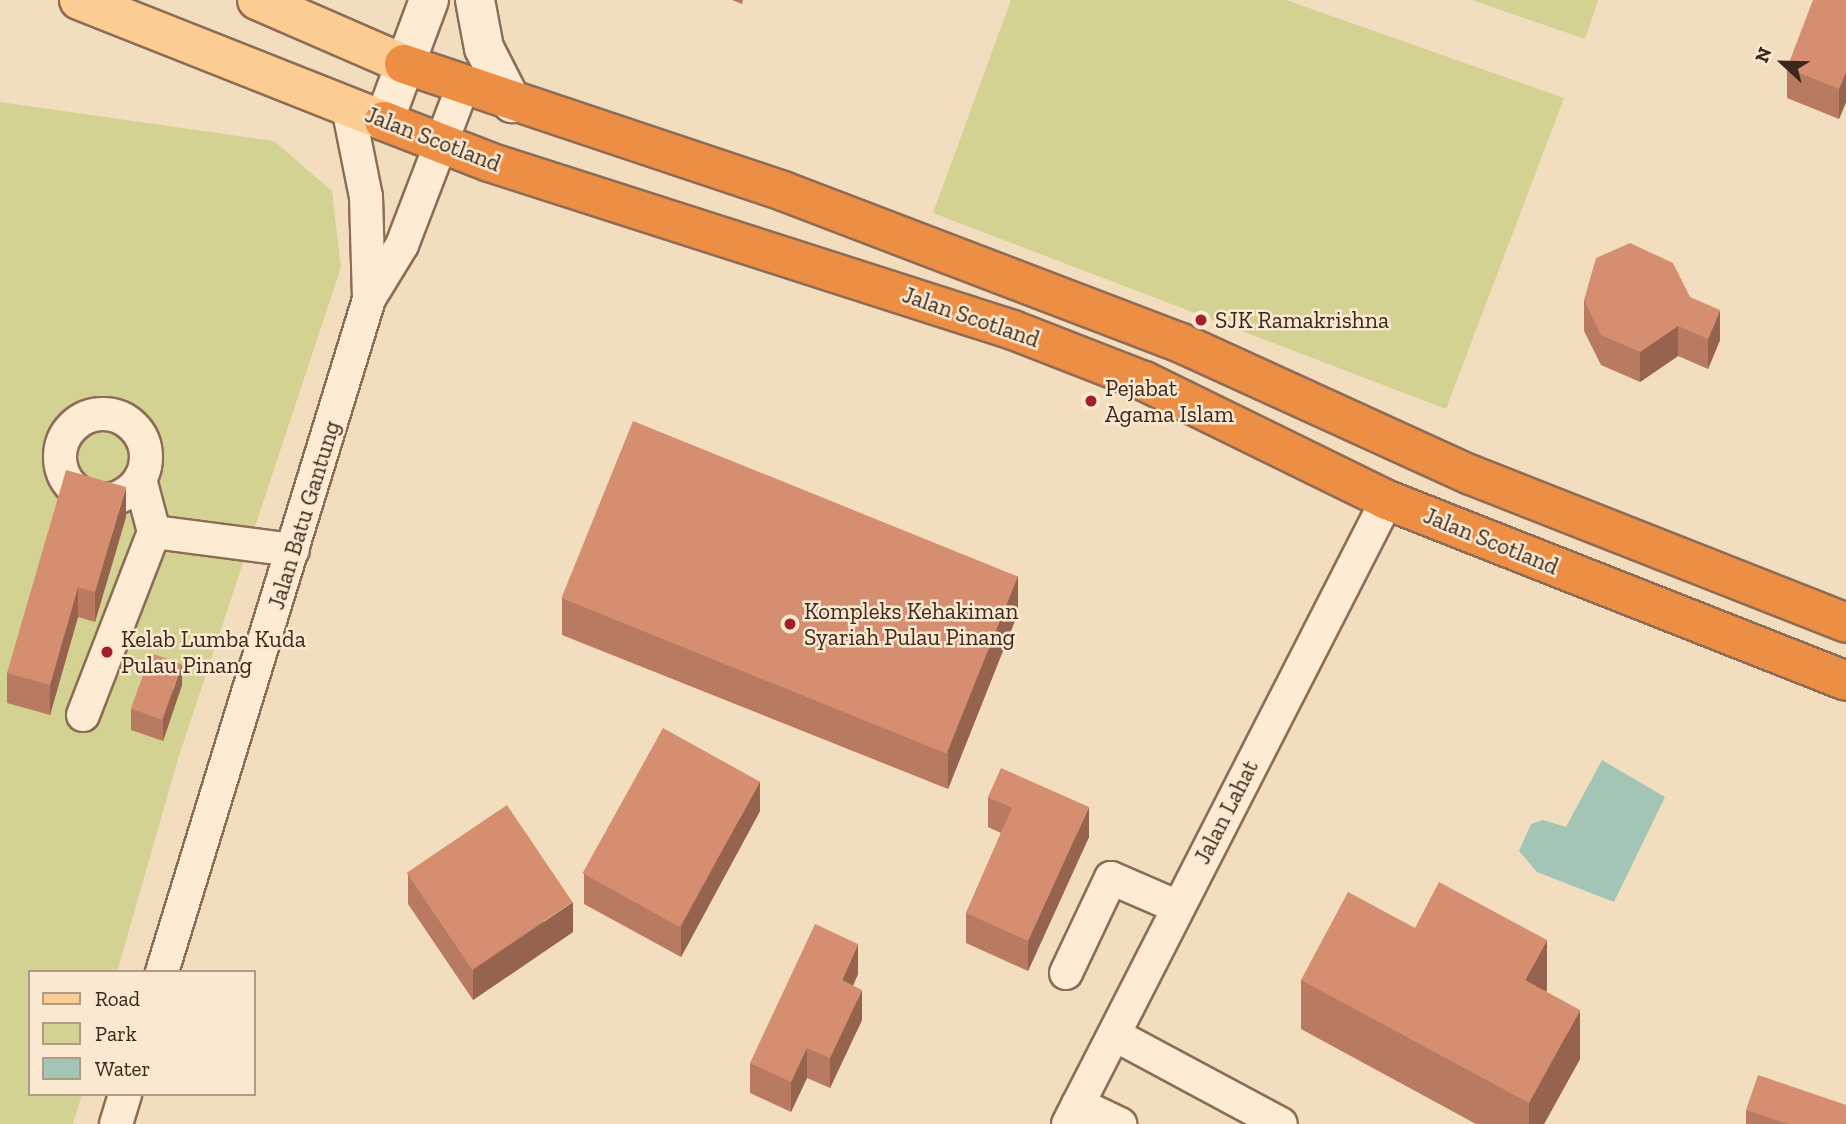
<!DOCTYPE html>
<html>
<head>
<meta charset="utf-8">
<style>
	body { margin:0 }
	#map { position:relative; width:1846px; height:1124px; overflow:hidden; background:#f3ddbf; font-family:"Zilla Slab",serif }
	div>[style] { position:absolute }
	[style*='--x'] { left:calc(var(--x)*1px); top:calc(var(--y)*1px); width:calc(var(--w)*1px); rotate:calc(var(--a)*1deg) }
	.green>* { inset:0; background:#d3d292 }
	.water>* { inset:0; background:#a3c5b6 }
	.roads { filter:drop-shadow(2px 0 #8e6c55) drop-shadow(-2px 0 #8e6c55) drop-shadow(0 2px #8e6c55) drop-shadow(0 -2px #8e6c55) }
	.street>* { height:32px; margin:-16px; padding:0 16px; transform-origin:16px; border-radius:16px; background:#fdebd4 }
	.street>.ring { margin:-16px; padding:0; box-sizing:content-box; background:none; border:32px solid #fdebd4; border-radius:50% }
	.secondary>* { height:38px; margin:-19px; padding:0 19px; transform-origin:19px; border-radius:19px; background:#fdebd4 }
	.primary>* { height:38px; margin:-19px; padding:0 19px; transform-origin:19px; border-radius:19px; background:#fbcd92 }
	.highway>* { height:38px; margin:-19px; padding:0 19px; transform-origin:19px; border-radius:19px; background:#ed8e45 }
	.wall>* { inset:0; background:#b87a61 }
	.shaded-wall>* { inset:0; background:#96634f }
	.building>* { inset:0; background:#d68e71; transform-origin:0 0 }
	.dots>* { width:19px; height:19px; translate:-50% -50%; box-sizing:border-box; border:4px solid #fae8d0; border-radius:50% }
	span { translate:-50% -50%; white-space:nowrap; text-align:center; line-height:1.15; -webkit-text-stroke:5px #fae8d0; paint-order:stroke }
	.street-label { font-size:23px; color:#3c271b }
	.poi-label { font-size:23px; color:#3c271b }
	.left { translate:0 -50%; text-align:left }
	.legend { position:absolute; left:28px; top:970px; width:228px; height:126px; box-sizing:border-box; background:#fae8d0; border:2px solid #ae9b88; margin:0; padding:9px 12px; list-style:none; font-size:21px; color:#3c271b }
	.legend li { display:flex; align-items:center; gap:14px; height:35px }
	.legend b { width:35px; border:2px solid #ae9b88 }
	.north { position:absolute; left:1748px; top:28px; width:70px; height:70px; -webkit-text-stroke:5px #fae8d0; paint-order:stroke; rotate:292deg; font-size:19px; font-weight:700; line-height:28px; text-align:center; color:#3c271b }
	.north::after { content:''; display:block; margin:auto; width:24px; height:32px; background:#3c271b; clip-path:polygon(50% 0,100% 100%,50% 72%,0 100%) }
</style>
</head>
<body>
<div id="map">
	<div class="green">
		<i style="clip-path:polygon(1011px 0,1286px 0,1564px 98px,1446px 409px,933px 213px)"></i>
		<i style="clip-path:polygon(1472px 0,1598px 0,1585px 39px)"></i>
		<i style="clip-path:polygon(0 102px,274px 141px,332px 191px,341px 267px,178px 759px,117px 972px,30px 972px,30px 1094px,82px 1094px,73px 1124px,0 1124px)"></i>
	</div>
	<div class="water">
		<i style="clip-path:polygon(1602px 760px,1665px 797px,1614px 902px,1537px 872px,1519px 851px,1531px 824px,1543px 820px,1566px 827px)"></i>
	</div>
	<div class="roads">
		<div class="street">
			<i style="--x:348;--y:107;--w:92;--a:78.7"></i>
			<i style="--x:366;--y:197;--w:102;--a:88.3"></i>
			<i class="ring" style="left:60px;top:414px;width:54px;height:54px"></i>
			<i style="--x:154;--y:532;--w:140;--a:7.4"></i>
			<i style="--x:83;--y:715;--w:196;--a:-68.8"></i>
			<i style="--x:154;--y:532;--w:55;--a:-104.8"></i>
			<i style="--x:162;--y:972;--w:704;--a:-72.9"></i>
			<i style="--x:369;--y:299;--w:63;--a:-58.6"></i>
			<i style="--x:402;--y:245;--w:170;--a:-69"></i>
			<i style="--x:1066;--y:973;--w:105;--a:-64.7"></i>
			<i style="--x:1111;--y:878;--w:73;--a:23.4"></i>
			<i style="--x:1115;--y:1035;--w:188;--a:28.2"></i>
			<i style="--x:1078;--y:1104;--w:47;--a:25.5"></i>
			<i style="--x:116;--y:1124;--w:31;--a:-73"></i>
			<i style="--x:1068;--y:1124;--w:701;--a:-62.92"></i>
		</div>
		<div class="secondary">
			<i style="--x:475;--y:0;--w:49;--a:79.4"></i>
			<i style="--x:484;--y:48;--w:62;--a:63"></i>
			<i style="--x:384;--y:121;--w:129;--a:-69.6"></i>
		</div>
		<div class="primary">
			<i style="--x:79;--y:0;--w:328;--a:21.6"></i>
			<i style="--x:257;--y:0;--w:160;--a:23.5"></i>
		</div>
		<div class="highway">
			<i style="--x:404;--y:64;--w:400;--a:18.5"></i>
			<i style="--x:783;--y:191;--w:426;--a:20.9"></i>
			<i style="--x:1181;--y:343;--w:319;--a:24.5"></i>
			<i style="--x:1471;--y:475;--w:403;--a:21.5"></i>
			<i style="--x:384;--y:121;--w:113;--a:21.3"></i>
			<i style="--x:489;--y:162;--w:550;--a:17.78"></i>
			<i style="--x:1013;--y:330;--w:141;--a:21.3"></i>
			<i style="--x:1144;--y:381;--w:271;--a:26.1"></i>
			<i style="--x:1387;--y:500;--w:493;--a:21.5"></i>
		</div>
	</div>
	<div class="wall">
		<i style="clip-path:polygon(732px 0,743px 0,742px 4px)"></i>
		<i style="clip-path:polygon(1846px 0,1846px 102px,1839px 119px,1787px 98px,1787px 68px)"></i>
		<i style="clip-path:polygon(1690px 297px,1720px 340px,1708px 369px,1678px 356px,1640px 382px,1601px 365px,1584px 331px,1584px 300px)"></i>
		<i style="clip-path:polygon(126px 517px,95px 622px,78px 617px,50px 715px,7px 703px,7px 673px)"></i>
		<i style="clip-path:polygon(562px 598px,1018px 613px,948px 789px,562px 635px)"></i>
		<i style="clip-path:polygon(182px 685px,163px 741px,131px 730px,131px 709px)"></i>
		<i style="clip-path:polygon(988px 797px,1089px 837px,1028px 971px,966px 943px,966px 913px,1001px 833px,988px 827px)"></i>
		<i style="clip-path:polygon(760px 811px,681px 957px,584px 904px,584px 874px)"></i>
		<i style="clip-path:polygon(408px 874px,573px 932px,473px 1000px,408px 904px)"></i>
		<i style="clip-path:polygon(1415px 928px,1547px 990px,1546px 992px,1580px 1059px,1544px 1124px,1476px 1124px,1301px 1029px,1301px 980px)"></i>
		<i style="clip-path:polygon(858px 974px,853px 986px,862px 1020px,830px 1088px,807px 1078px,791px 1112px,750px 1093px,750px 1063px)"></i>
		<i style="clip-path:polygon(1746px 1110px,1846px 1124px,1746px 1124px)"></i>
	</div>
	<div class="shaded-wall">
		<i style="clip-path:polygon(1846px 72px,1846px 102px,1839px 119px,1839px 89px)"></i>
		<i style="clip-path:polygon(1720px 310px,1720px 340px,1708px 369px,1708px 339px)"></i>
		<i style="clip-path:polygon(1678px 326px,1678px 356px,1640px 382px,1640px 352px)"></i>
		<i style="clip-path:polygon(126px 487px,126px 517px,95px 622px,95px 592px)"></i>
		<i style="clip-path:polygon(1018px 575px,1018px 613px,948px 789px,948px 751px)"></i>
		<i style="clip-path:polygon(78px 587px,78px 617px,50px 715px,50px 685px)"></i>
		<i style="clip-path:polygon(182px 664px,182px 685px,163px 741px,163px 720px)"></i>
		<i style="clip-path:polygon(760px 781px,760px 811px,681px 957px,681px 927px)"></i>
		<i style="clip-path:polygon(1089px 807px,1089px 837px,1028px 971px,1028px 941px)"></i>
		<i style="clip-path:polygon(573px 902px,573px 932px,473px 1000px,473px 970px)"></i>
		<i style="clip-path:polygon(1547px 940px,1547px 990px,1525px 1030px,1525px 980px)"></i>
		<i style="clip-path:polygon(858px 944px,858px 974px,842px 1010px,842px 980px)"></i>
		<i style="clip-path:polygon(862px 990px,862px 1020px,830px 1088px,830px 1058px)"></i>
		<i style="clip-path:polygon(1580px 1010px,1580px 1059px,1544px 1124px,1529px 1124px,1529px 1103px)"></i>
		<i style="clip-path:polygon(807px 1048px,807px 1078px,791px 1112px,791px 1082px)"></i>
	</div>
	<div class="building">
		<i style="clip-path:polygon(1813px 0,1846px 0,1846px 72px,1839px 89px,1787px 68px)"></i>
		<i style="clip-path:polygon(1630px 243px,1673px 263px,1690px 297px,1720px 310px,1708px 339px,1678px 326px,1640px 352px,1601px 335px,1584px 300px,1596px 258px)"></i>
		<i style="left:633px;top:421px;width:415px;height:191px;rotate:22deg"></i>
		<i style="clip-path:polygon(66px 470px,126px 487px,95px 592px,78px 587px,50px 685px,7px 673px)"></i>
		<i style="left:151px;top:653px;width:33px;height:59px;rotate:20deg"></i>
		<i style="left:663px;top:728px;width:111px;height:166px;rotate:29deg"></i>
		<i style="clip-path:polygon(1001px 768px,1089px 807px,1028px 941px,966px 913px,1012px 808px,988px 797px)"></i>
		<i style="left:507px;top:805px;width:117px;height:121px;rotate:56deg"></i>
		<i style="clip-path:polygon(1439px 882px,1547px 940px,1525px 980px,1580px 1010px,1529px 1103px,1301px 980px,1348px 892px,1415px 928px)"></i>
		<i style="clip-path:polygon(815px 924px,858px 944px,842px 980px,862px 990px,830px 1058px,807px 1048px,791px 1082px,750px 1063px)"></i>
		<i style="clip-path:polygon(1758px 1075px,1846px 1105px,1846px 1124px,1788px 1124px,1746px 1110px)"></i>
	</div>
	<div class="dots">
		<i style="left:1201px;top:320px;background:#a51e30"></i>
		<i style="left:1091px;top:401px;background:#a51e30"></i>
		<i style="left:790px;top:624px;background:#a51e30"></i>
		<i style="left:107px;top:652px;background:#a51e30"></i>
	</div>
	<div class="street-label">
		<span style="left:433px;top:139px;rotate:21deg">Jalan Scotland</span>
		<span style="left:971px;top:317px;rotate:19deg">Jalan Scotland</span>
		<span style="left:304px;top:515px;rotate:-73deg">Jalan Batu Gantung</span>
		<span style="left:1491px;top:541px;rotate:22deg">Jalan Scotland</span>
		<span style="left:1226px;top:812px;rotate:-63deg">Jalan Lahat</span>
	</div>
	<div class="poi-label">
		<span class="left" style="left:1215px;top:320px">SJK Ramakrishna</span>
		<span class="left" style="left:1105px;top:401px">Pejabat<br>Agama Islam</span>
		<span class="left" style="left:804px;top:624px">Kompleks Kehakiman<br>Syariah Pulau Pinang</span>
		<span class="left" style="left:121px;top:652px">Kelab Lumba Kuda<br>Pulau Pinang</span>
	</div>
	<ul class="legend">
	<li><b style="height:9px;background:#fbcd92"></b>Road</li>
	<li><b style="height:19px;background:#d3d292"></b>Park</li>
	<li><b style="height:19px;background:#a3c5b6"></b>Water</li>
	</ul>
	<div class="north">N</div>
</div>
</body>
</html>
